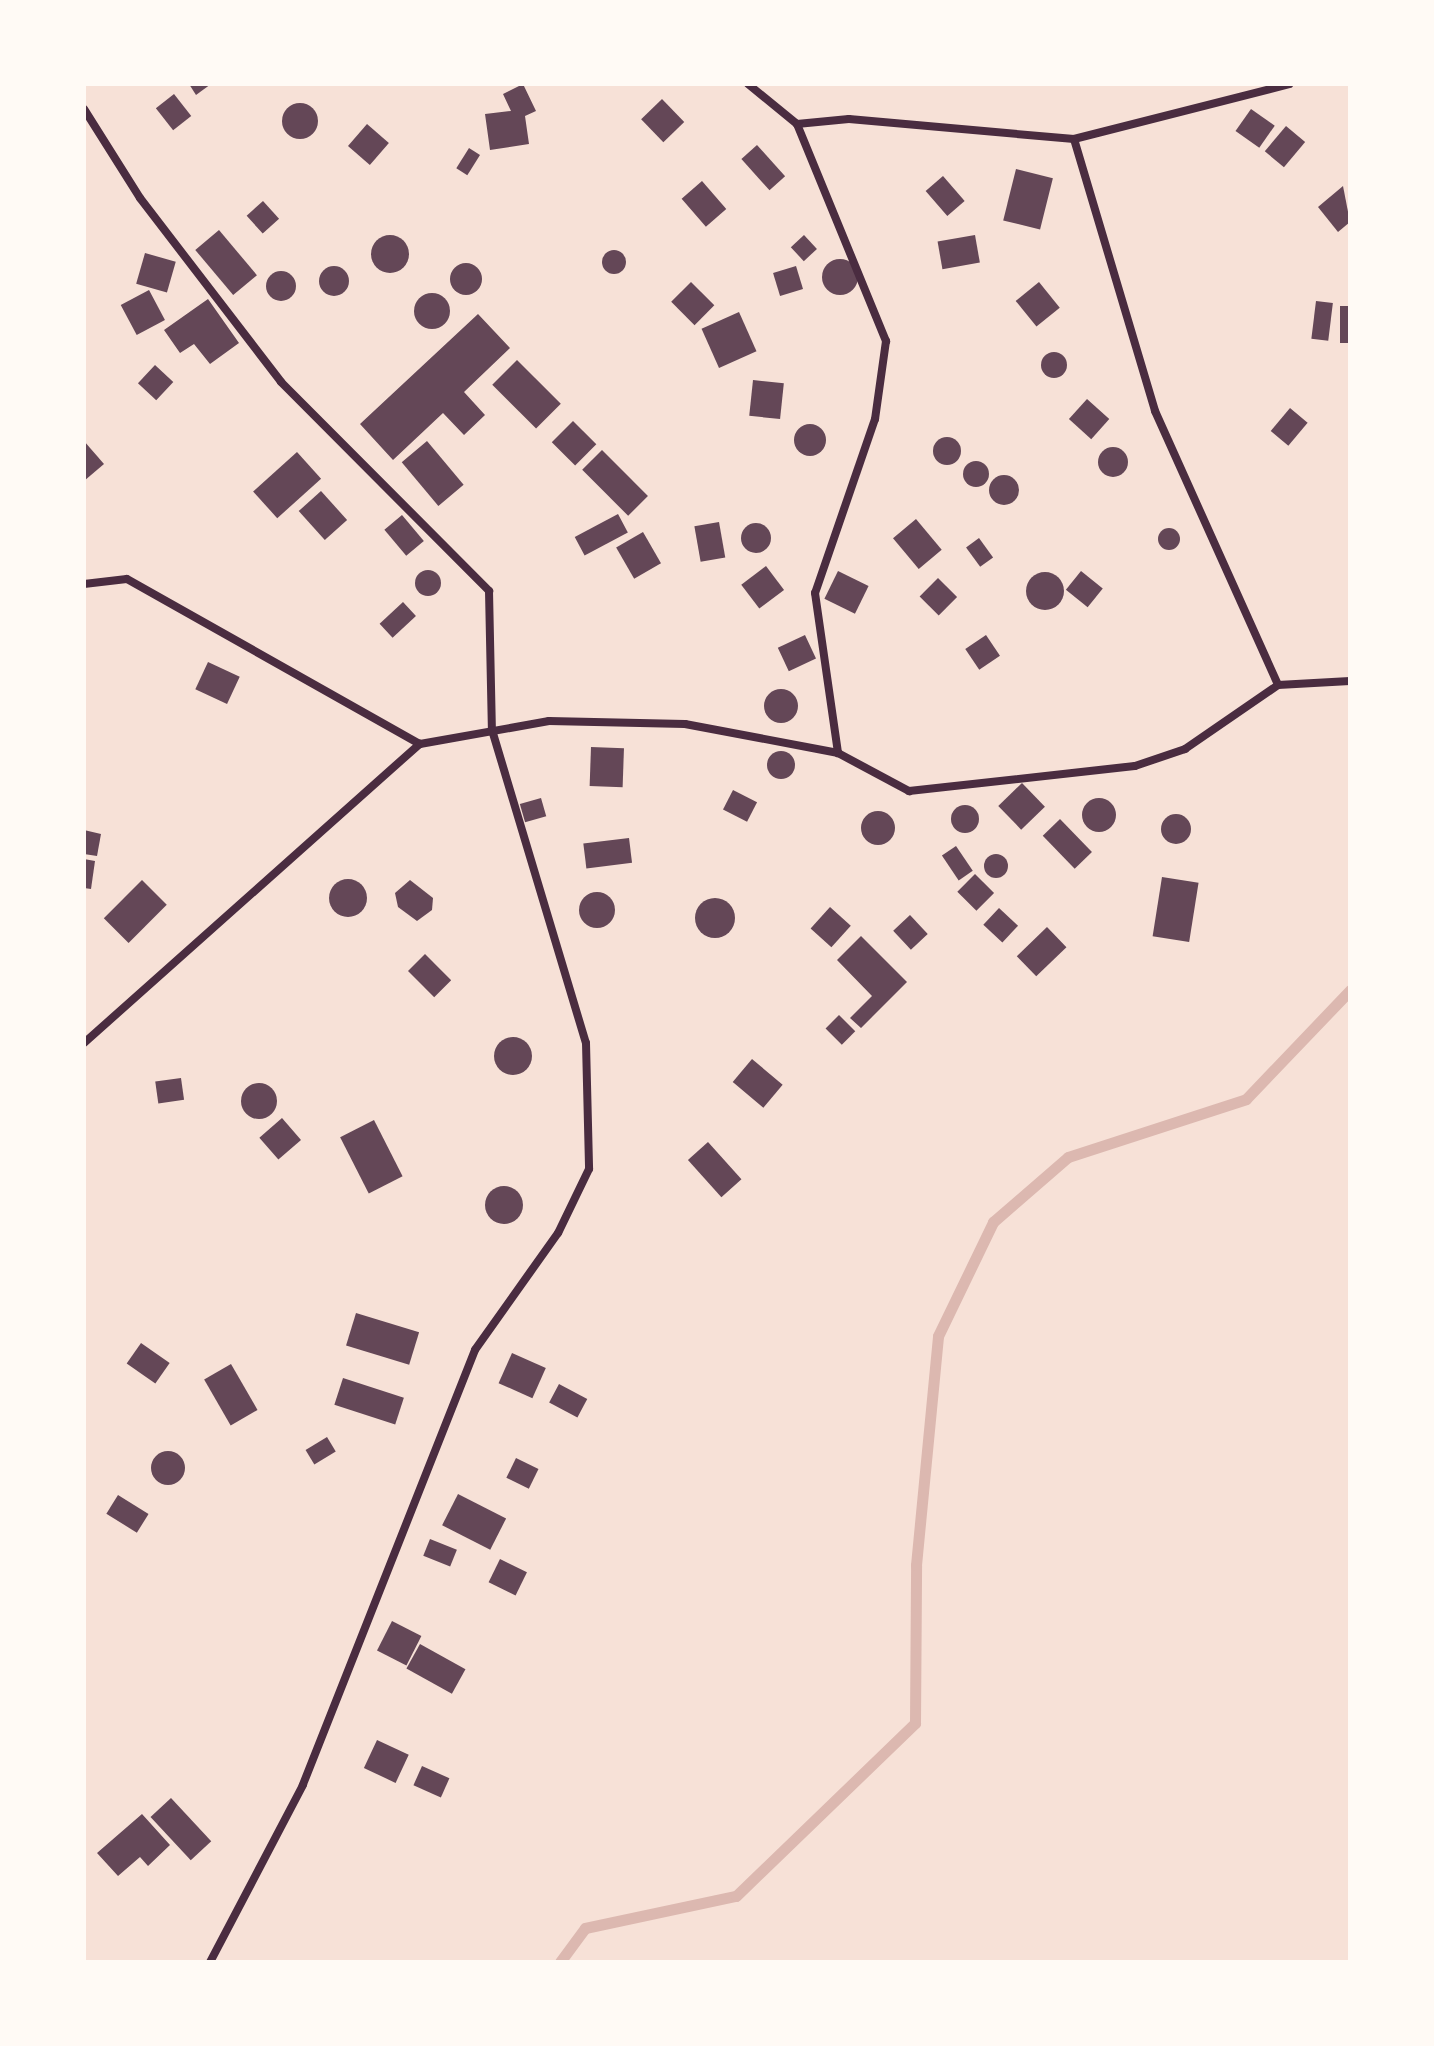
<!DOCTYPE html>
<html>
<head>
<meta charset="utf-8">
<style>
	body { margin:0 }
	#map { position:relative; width:1434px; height:2046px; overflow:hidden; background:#f7e1d7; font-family:"Varela Round",sans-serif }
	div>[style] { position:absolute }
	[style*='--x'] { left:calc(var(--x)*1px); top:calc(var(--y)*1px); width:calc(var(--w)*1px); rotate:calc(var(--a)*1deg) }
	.stream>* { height:11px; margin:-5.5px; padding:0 5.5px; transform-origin:5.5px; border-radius:5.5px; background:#dcb8b0 }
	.building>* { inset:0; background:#644757; transform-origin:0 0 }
	.round { border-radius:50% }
	.minor>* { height:8px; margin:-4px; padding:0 4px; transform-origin:4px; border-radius:4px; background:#4a2c40 }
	span { translate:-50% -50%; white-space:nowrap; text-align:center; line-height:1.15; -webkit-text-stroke:7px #fffaf5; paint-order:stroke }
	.frame { position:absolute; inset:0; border:86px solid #fffaf5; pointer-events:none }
</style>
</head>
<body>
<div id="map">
	<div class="stream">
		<i style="--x:560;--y:1962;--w:42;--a:-53.7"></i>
		<i style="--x:585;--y:1928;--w:154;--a:-12"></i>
		<i style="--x:736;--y:1896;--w:249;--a:-44"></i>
		<i style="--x:915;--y:1723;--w:158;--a:-89.6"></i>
		<i style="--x:916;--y:1565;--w:230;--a:-84.5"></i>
		<i style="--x:938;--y:1336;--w:127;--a:-64.2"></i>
		<i style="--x:993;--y:1222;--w:99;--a:-40.9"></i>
		<i style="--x:1068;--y:1157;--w:187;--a:-18"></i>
		<i style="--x:1246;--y:1099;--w:151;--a:-46.3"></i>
	</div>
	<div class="building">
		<i style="clip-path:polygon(189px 84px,211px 84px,196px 95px)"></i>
		<i style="clip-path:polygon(523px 84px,536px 111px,525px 116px,529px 144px,490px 150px,485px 114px,511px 111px,503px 94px)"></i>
		<i style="left:174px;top:94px;width:28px;height:23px;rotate:52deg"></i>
		<i style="left:662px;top:99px;width:32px;height:29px;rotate:46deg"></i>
		<i class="round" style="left:282px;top:103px;width:36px;height:36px"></i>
		<i style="left:1251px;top:109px;width:29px;height:27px;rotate:35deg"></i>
		<i style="left:367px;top:124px;width:29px;height:29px;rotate:41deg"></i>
		<i style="left:1286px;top:126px;width:25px;height:33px;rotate:40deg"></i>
		<i style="left:757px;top:145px;width:42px;height:21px;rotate:48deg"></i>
		<i style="left:469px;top:148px;width:13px;height:24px;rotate:32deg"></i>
		<i style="left:1016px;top:169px;width:38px;height:53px;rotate:14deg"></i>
		<i style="left:943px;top:176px;width:33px;height:23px;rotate:49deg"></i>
		<i style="left:702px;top:181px;width:37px;height:27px;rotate:49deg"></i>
		<i style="clip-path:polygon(1343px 186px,1350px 222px,1338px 232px,1318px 207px)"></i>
		<i style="left:263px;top:201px;width:24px;height:22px;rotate:48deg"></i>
		<i style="left:219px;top:230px;width:59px;height:31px;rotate:50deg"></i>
		<i style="left:804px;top:235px;width:19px;height:18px;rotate:47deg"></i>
		<i style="left:975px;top:235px;width:28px;height:38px;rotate:80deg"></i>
		<i class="round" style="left:371px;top:235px;width:38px;height:38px"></i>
		<i class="round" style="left:602px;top:250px;width:24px;height:24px"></i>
		<i style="left:145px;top:253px;width:32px;height:32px;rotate:16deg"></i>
		<i class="round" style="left:822px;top:259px;width:36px;height:36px"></i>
		<i class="round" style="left:450px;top:263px;width:32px;height:32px"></i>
		<i style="left:796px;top:266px;width:24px;height:24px;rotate:73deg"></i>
		<i class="round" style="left:319px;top:266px;width:30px;height:30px"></i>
		<i class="round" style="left:266px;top:271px;width:30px;height:30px"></i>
		<i style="left:691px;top:282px;width:33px;height:28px;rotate:45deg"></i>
		<i style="left:1039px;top:282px;width:33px;height:30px;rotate:51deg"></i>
		<i style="left:149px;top:290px;width:34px;height:32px;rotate:62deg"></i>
		<i class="round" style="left:414px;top:293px;width:36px;height:36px"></i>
		<i style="clip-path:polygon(208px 299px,239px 343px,210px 364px,194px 344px,180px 353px,164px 330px)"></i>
		<i style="left:1316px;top:301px;width:17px;height:38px;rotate:7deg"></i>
		<i style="left:1340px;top:306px;width:10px;height:37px"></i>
		<i style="left:739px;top:312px;width:43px;height:41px;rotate:66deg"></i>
		<i style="clip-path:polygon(478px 314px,510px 348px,464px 392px,485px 415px,464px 435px,443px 413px,393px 460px,360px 424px)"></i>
		<i class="round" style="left:1041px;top:352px;width:26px;height:26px"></i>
		<i style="left:517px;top:360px;width:62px;height:35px;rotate:45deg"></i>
		<i style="left:155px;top:365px;width:25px;height:25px;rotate:43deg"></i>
		<i style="left:753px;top:380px;width:31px;height:36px;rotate:6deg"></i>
		<i style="left:1087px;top:399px;width:30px;height:27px;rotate:42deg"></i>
		<i style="left:1290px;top:408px;width:23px;height:30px;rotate:40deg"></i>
		<i style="left:573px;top:421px;width:33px;height:30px;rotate:45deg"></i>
		<i class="round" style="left:794px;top:424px;width:32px;height:32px"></i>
		<i class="round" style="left:933px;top:437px;width:28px;height:28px"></i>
		<i style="clip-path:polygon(84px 441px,104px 464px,84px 481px)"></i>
		<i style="left:427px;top:441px;width:57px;height:33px;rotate:50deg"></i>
		<i class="round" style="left:1098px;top:447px;width:30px;height:30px"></i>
		<i style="left:602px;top:450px;width:65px;height:28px;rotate:45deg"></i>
		<i style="left:297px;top:452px;width:36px;height:59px;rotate:48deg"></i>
		<i class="round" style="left:963px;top:461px;width:26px;height:26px"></i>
		<i class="round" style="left:989px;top:475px;width:30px;height:30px"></i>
		<i style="left:321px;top:491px;width:39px;height:30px;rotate:48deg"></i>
		<i style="left:618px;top:514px;width:21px;height:49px;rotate:62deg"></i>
		<i style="left:402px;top:515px;width:34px;height:23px;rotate:50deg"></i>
		<i style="left:916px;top:519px;width:40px;height:30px;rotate:50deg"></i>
		<i style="left:719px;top:522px;width:36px;height:25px;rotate:80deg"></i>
		<i class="round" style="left:741px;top:523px;width:30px;height:30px"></i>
		<i class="round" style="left:1158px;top:528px;width:22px;height:22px"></i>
		<i style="left:643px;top:532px;width:36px;height:31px;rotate:60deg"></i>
		<i style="left:979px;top:538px;width:24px;height:16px;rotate:54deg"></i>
		<i style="left:766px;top:566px;width:30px;height:31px;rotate:53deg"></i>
		<i class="round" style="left:415px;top:570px;width:26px;height:26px"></i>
		<i style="left:838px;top:571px;width:34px;height:31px;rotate:26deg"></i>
		<i style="left:1081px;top:571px;width:28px;height:24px;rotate:39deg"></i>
		<i class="round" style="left:1026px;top:572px;width:38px;height:38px"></i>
		<i style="left:938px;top:578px;width:27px;height:26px;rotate:45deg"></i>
		<i style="left:403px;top:602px;width:19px;height:32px;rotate:47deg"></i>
		<i style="left:805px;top:635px;width:26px;height:30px;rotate:65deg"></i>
		<i style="left:986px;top:635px;width:25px;height:25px;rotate:56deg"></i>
		<i style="left:208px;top:662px;width:35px;height:30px;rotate:25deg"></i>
		<i class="round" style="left:764px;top:689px;width:34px;height:34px"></i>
		<i style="left:591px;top:747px;width:33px;height:39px;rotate:2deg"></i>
		<i class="round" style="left:767px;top:751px;width:28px;height:28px"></i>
		<i style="left:1022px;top:783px;width:33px;height:33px;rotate:46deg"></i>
		<i style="left:733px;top:790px;width:27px;height:22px;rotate:27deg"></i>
		<i class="round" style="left:1082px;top:798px;width:34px;height:34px"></i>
		<i style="left:541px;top:798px;width:19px;height:22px;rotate:74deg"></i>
		<i class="round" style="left:951px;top:805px;width:28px;height:28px"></i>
		<i class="round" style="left:861px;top:811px;width:34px;height:34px"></i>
		<i class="round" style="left:1161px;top:814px;width:30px;height:30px"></i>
		<i style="left:1060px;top:819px;width:46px;height:24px;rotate:46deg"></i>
		<i style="clip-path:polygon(84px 830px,101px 834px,97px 856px,84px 854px)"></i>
		<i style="left:629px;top:838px;width:25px;height:46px;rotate:83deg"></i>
		<i style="left:956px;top:846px;width:30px;height:17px;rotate:56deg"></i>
		<i class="round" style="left:984px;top:854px;width:24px;height:24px"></i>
		<i style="clip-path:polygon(84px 859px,95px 861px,91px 889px,84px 888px)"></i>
		<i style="left:975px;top:874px;width:27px;height:25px;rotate:45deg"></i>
		<i style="left:1162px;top:877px;width:37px;height:60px;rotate:9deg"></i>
		<i class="round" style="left:329px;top:879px;width:38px;height:38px"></i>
		<i style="left:142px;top:880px;width:35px;height:54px;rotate:45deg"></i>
		<i style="clip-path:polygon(410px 880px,433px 898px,432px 910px,417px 921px,398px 907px,395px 893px)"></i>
		<i class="round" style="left:579px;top:892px;width:36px;height:36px"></i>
		<i class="round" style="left:695px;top:898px;width:40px;height:40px"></i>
		<i style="left:830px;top:907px;width:28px;height:29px;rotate:42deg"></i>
		<i style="left:999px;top:908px;width:26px;height:23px;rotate:43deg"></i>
		<i style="left:910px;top:915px;width:26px;height:23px;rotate:47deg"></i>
		<i style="left:1047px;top:927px;width:28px;height:42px;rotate:46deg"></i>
		<i style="clip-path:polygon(861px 936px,907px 982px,861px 1028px,850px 1018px,872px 996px,837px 960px)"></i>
		<i style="left:425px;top:954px;width:37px;height:24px;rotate:45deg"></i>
		<i style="left:839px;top:1015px;width:23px;height:19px;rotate:45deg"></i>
		<i class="round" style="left:494px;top:1037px;width:38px;height:38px"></i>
		<i style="left:752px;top:1059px;width:40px;height:30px;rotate:40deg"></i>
		<i style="left:181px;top:1078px;width:22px;height:26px;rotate:82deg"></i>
		<i class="round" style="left:241px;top:1083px;width:36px;height:36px"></i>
		<i style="left:282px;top:1118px;width:29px;height:30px;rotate:49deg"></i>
		<i style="left:374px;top:1120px;width:63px;height:38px;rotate:63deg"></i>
		<i style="left:708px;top:1142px;width:50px;height:27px;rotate:48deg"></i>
		<i class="round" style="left:485px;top:1186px;width:38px;height:38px"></i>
		<i style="left:356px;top:1313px;width:66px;height:34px;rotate:17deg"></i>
		<i style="left:141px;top:1343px;width:35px;height:25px;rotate:35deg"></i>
		<i style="left:512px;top:1353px;width:37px;height:33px;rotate:24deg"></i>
		<i style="left:231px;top:1364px;width:53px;height:31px;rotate:60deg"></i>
		<i style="left:343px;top:1378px;width:64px;height:28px;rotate:18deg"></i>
		<i style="left:559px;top:1384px;width:32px;height:21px;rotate:28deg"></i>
		<i style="left:327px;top:1437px;width:17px;height:25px;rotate:59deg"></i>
		<i class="round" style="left:151px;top:1451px;width:34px;height:34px"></i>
		<i style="left:516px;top:1458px;width:25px;height:22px;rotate:26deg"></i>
		<i style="left:458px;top:1494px;width:54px;height:35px;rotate:27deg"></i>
		<i style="left:118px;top:1495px;width:36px;height:22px;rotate:32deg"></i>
		<i style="left:430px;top:1539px;width:29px;height:18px;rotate:22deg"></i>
		<i style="left:500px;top:1559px;width:30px;height:26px;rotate:26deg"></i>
		<i style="left:392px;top:1621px;width:33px;height:33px;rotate:27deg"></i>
		<i style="left:420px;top:1644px;width:52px;height:28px;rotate:29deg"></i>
		<i style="left:377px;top:1740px;width:35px;height:31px;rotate:25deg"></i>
		<i style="left:422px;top:1766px;width:30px;height:21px;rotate:24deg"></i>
		<i style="left:171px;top:1798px;width:59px;height:28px;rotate:47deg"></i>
		<i style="clip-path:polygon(142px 1814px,170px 1845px,148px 1866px,140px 1857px,118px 1876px,97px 1853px)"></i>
	</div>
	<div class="minor">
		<i style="--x:748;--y:84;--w:63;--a:39.2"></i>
		<i style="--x:797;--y:124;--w:235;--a:67.7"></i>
		<i style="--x:886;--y:341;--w:79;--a:98"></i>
		<i style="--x:875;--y:419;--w:184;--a:109"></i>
		<i style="--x:815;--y:593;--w:162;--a:81.8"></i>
		<i style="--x:84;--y:109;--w:105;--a:57.8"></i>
		<i style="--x:140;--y:198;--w:232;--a:52.5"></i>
		<i style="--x:281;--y:382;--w:295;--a:45.1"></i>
		<i style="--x:489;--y:591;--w:139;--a:88.8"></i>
		<i style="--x:492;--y:730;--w:327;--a:73.3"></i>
		<i style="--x:586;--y:1043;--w:126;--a:88.6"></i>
		<i style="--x:589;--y:1169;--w:71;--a:115.8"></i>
		<i style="--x:558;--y:1233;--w:143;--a:125.4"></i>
		<i style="--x:475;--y:1350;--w:468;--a:111.6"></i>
		<i style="--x:303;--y:1785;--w:200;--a:117.7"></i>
		<i style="--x:797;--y:124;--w:52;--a:-5.5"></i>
		<i style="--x:849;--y:119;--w:226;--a:5.1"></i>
		<i style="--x:1074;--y:139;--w:222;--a:-14.3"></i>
		<i style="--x:1074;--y:139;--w:284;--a:73.4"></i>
		<i style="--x:1155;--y:411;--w:300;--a:65.8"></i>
		<i style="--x:84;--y:584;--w:43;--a:-6.6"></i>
		<i style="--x:127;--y:579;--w:336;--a:29.4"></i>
		<i style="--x:84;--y:1043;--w:450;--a:-41.7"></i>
		<i style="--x:420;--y:744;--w:131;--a:-10.1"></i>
		<i style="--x:549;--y:721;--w:136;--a:1.3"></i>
		<i style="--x:685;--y:724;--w:156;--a:10.7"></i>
		<i style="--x:838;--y:753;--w:81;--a:28.2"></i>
		<i style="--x:909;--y:791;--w:227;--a:-6.3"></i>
		<i style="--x:1135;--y:766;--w:53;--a:-18.8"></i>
		<i style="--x:1185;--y:749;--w:113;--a:-34.5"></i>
		<i style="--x:1278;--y:685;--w:72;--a:-3.2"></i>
	</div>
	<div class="frame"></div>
</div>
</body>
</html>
